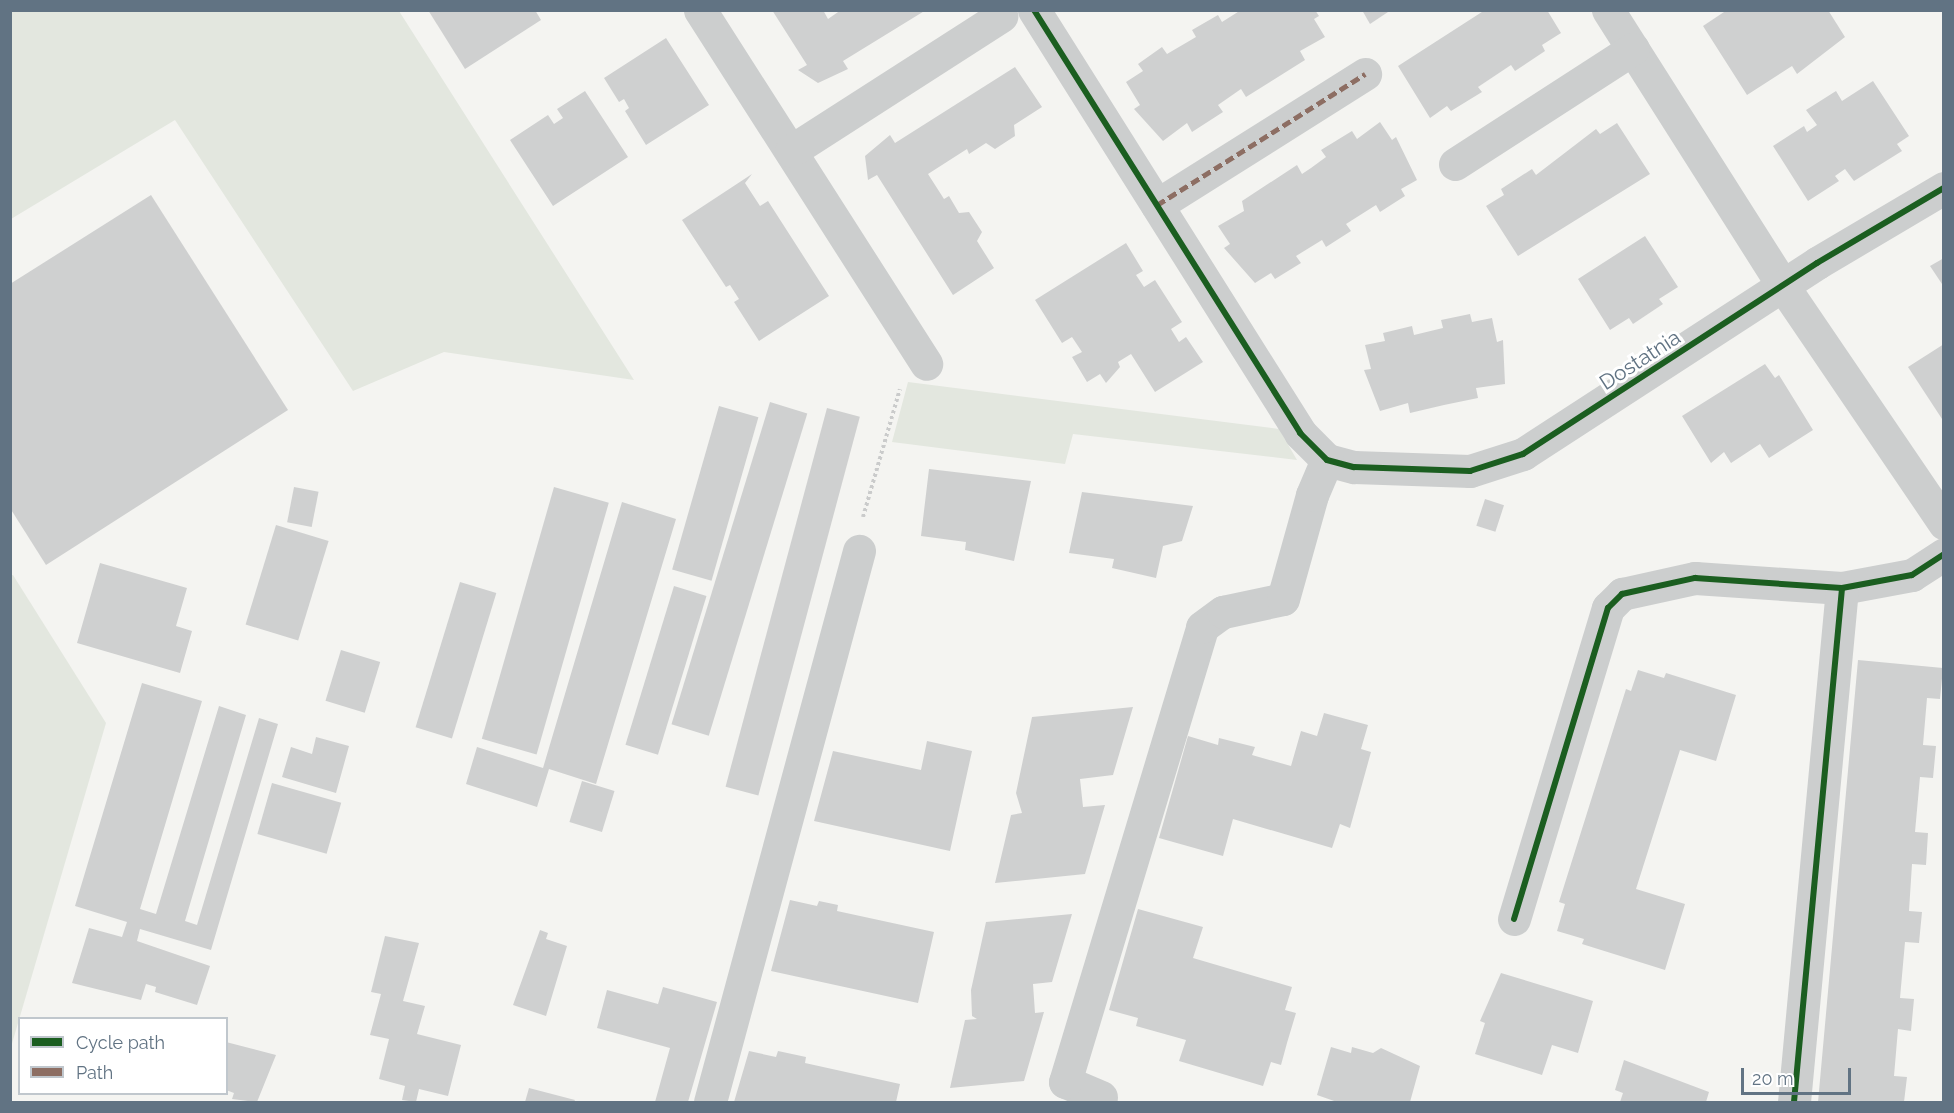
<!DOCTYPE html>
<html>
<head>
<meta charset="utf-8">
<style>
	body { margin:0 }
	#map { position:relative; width:1954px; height:1113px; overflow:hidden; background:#f4f4f1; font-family:Raleway,sans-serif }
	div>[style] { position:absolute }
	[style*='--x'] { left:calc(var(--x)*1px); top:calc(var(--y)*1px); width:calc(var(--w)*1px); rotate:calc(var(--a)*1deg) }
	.green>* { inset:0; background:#e3e7df }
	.building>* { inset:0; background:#cfd0d0; transform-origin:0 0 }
	.path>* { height:4px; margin-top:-2px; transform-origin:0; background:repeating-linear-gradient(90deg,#cacbcb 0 3px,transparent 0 6px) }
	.minor>* { height:33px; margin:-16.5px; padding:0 16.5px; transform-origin:16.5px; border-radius:16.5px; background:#cccece }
	.quiet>* { height:4.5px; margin-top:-2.25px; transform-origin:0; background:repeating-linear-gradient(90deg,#8d6e63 0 9px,transparent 0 13.5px) }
	.cycleway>* { height:6px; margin:-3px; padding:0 3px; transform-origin:3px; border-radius:3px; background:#1b5e20 }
	span { translate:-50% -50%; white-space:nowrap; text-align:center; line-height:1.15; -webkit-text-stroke:6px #fff; paint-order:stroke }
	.street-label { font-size:21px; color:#617383 }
	.frame { position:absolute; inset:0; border:12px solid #617383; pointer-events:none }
	.legend { position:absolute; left:18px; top:1017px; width:210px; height:78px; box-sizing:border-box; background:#fff; border:2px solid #c0c7cd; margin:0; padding:8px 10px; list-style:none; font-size:18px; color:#617383 }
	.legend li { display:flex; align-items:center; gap:12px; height:30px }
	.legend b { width:30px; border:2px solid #c0c7cd }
	.scale { position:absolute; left:1741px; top:1068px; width:110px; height:27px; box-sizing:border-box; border:3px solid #617383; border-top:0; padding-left:8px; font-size:18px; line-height:21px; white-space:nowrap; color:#617383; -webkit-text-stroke:4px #fff; paint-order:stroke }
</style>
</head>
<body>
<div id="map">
	<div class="green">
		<i style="clip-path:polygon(11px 10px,399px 11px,634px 380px,444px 352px,353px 391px,175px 120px,11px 219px)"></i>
		<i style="clip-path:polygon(908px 382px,1279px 429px,1297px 460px,1073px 434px,1065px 464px,892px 442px)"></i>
		<i style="clip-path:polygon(13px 575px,106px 723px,11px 1047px,10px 576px)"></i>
	</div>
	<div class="building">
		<i style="clip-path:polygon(428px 10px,535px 10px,541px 20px,465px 69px)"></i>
		<i style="clip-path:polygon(772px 10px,823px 10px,828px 19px,841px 10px,926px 10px,843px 61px,848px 69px,818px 83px,798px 70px,807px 65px)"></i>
		<i style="clip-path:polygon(1241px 10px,1315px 10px,1319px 16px,1314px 19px,1325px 37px,1300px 51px,1305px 60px,1246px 97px,1241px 89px,1218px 105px,1223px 112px,1192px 132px,1187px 123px,1163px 141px,1134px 109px,1140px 105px,1126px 82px,1143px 71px,1138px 64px,1162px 47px,1167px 54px,1196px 37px,1192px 30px,1218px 15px,1222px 22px)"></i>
		<i style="clip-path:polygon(1362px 10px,1391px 10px,1370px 24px)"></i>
		<i style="clip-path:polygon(1485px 10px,1547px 10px,1561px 33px,1542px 45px,1545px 51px,1515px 71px,1511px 65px,1478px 87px,1482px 92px,1451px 111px,1447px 106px,1430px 118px,1398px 66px)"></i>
		<i style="clip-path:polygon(1727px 10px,1828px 10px,1845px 37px,1797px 74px,1792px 66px,1747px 95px,1703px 26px)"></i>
		<i style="clip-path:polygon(666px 38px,709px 105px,646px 145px,625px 111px,629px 108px,624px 99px,619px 102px,604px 78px)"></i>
		<i style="clip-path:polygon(1015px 67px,1042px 107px,1014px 125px,1015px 136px,995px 149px,986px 143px,969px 154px,967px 149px,928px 174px,944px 199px,949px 196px,959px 213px,969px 212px,982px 232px,977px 241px,994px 268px,953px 295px,877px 175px,868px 180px,865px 156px,890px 135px,895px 143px)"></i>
		<i style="clip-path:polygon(1873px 81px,1909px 136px,1897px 144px,1902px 151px,1854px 181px,1845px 169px,1835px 176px,1839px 181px,1808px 201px,1773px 146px,1804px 126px,1807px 132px,1817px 125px,1806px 110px,1836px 91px,1842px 101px)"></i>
		<i style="clip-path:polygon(585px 91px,628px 157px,553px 206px,510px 140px,548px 115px,554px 124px,563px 118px,557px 109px)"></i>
		<i style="clip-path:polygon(1380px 122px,1392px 140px,1396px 137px,1417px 180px,1401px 189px,1405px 196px,1380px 212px,1376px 205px,1346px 224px,1351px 231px,1326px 247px,1322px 240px,1296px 256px,1301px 263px,1275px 279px,1271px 273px,1255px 283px,1224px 248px,1230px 244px,1218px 226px,1244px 211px,1242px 201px,1297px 165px,1302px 174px,1311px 168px,1326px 157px,1321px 150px,1352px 131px,1357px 139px)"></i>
		<i style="clip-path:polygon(1617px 123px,1650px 174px,1518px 256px,1486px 206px,1504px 195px,1501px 189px,1532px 169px,1536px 175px,1596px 129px,1600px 134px)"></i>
		<i style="clip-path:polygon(752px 174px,745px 183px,760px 206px,768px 201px,829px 296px,759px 341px,734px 302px,739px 299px,730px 285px,726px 287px,682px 220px)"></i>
		<i style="clip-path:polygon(151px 195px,288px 410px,46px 565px,10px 508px,10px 284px)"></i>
		<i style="clip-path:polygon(1645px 236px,1678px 287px,1659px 299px,1663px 304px,1633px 324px,1629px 318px,1610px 330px,1578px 279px)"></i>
		<i style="clip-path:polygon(1126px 243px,1143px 271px,1136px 275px,1144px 287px,1155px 280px,1182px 322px,1171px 329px,1179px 342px,1186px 337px,1203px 362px,1155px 392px,1131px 354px,1118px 362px,1120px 367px,1106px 383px,1100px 374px,1087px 382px,1072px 357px,1082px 352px,1072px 337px,1062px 343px,1035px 300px)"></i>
		<i style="clip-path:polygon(1944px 258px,1944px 287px,1930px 266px)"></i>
		<i style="clip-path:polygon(1470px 314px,1472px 322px,1492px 318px,1497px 342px,1503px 340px,1505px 384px,1476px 388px,1478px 398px,1444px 405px,1410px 413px,1408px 403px,1380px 411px,1364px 370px,1371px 369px,1365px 345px,1385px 341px,1383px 333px,1412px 326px,1414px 335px,1443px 328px,1441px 320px)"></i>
		<i style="clip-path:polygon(1944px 344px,1944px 422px,1908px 367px)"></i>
		<i style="clip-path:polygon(1765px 364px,1775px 378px,1779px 375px,1813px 430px,1769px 458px,1760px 444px,1731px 463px,1724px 452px,1711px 463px,1682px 416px)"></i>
		<i style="left:770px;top:402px;width:39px;height:337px;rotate:17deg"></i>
		<i style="left:719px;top:406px;width:41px;height:170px;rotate:16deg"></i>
		<i style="left:827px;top:408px;width:34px;height:392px;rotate:15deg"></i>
		<i style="clip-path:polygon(929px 469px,1031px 481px,1014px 561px,965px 550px,966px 542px,921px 536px)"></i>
		<i style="left:294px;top:487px;width:25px;height:36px;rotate:11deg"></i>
		<i style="left:554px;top:487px;width:57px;height:262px;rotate:16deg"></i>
		<i style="clip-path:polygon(1082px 492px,1193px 506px,1182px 541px,1163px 546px,1156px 578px,1112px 568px,1114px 559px,1069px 553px)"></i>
		<i style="left:1485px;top:499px;width:20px;height:28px;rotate:18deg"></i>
		<i style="clip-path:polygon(622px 502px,676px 519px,596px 784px,549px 769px,537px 807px,466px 784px,477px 747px,543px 768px)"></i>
		<i style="left:276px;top:525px;width:55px;height:104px;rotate:17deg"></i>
		<i style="clip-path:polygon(100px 563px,187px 588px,176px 626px,192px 631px,180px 673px,77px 643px)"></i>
		<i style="left:460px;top:582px;width:38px;height:152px;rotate:17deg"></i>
		<i style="left:674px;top:586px;width:34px;height:166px;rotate:17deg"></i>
		<i style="left:341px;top:650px;width:41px;height:53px;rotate:17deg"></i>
		<i style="clip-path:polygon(1858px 660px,1943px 668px,1940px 699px,1927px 698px,1923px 745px,1936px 746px,1933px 778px,1920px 777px,1915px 832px,1928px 833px,1926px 865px,1912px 864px,1909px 911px,1922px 912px,1919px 943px,1905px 942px,1900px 998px,1914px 999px,1911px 1031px,1898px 1029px,1894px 1076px,1907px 1077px,1904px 1102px,1818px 1102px)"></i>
		<i style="clip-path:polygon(1638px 670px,1664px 678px,1666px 673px,1736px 695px,1716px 761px,1680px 750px,1636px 889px,1685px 904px,1665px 970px,1582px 944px,1584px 939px,1557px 931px,1565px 904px,1559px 902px,1598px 778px,1626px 689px,1631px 691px)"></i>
		<i style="clip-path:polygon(142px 683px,202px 701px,140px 909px,156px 914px,219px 706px,246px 715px,185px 921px,197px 925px,259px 718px,278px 724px,211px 950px,140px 929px,137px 941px,210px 966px,197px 1005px,155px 992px,156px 987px,146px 984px,141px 1000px,72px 983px,89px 928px,122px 937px,127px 922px,75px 906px)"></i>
		<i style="clip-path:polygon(1133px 707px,1113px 775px,1080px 779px,1083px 807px,1105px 805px,1085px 874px,995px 883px,1011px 815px,1022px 813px,1016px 793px,1032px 717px)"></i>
		<i style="clip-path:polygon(1324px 713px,1368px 725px,1361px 749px,1371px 752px,1350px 828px,1340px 824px,1332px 848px,1233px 819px,1223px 856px,1159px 838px,1188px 736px,1218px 745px,1219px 738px,1255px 747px,1252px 755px,1291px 766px,1301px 731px,1317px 736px)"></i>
		<i style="clip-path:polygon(316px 737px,349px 746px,336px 793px,282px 777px,291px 747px,312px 754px)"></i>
		<i style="clip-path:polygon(927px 741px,972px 751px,950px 851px,814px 821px,833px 751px,921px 770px)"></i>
		<i style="left:582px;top:781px;width:34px;height:43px;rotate:17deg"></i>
		<i style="left:272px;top:783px;width:72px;height:53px;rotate:16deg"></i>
		<i style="clip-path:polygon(790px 900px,817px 906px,819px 901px,838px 905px,837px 911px,934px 932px,918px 1003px,771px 971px)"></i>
		<i style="clip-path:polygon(1138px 909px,1203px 927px,1193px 958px,1292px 987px,1285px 1010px,1296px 1013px,1287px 1043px,1281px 1065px,1271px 1062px,1263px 1086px,1179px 1061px,1186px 1040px,1136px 1026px,1138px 1018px,1109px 1010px)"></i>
		<i style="clip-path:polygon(1072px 914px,1052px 982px,1033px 984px,1035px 1013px,1044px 1012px,1024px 1081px,950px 1088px,965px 1020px,977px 1019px,972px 1016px,971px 990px,986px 922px)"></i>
		<i style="clip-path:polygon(540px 930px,548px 933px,546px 939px,567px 946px,546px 1016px,513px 1005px)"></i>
		<i style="clip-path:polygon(385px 936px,419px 943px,403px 1001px,425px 1006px,417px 1034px,461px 1045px,448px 1096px,419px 1089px,416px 1102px,402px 1100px,405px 1086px,379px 1079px,389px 1039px,370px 1035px,381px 994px,371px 992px)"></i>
		<i style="clip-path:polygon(1501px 973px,1593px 1001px,1578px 1053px,1552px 1045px,1542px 1075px,1475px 1054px,1485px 1023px,1480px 1021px)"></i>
		<i style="clip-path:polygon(663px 987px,717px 1002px,688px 1102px,655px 1102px,670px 1048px,597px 1028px,607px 990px,658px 1004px)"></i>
		<i style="clip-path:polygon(226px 1042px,276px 1055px,257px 1102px,232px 1099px,234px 1093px,226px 1090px)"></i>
		<i style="clip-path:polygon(1331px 1047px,1351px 1053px,1352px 1047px,1373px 1053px,1381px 1048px,1420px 1066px,1410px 1102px,1337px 1102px,1317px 1095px)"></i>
		<i style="clip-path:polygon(749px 1051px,776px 1057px,778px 1051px,806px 1057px,805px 1063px,900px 1084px,896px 1102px,734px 1102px)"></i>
		<i style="clip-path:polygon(1624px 1060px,1709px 1092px,1706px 1102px,1620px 1102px,1623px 1093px,1615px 1090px)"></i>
		<i style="clip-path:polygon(529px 1088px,575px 1100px,574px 1102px,525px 1102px)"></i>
	</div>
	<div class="path">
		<i style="--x:863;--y:517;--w:133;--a:-73.9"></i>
	</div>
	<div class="minor">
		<i style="--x:700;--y:10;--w:420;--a:57.4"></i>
		<i style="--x:1034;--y:10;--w:500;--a:57.8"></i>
		<i style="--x:1300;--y:433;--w:38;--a:45"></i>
		<i style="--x:1327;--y:460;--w:28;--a:15"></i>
		<i style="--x:1354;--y:467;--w:116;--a:2"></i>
		<i style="--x:1470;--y:471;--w:56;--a:-17.8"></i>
		<i style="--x:1523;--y:454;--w:351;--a:-33"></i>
		<i style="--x:1817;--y:263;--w:147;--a:-30.6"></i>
		<i style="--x:1608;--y:10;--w:327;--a:57.6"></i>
		<i style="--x:1783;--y:286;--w:287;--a:55.8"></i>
		<i style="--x:791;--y:151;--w:250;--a:-32.7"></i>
		<i style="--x:1455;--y:164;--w:212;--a:-32.9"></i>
		<i style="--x:1157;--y:205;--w:246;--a:-32.2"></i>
		<i style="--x:1514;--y:919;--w:325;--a:-73.2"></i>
		<i style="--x:1608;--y:608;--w:20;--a:-45"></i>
		<i style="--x:1622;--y:594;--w:75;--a:-12.4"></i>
		<i style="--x:1695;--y:578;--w:147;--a:3.9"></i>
		<i style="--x:1842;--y:588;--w:71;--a:-10.5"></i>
		<i style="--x:1912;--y:575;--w:38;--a:-33"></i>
		<i style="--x:1101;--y:1097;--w:39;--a:-157"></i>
		<i style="--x:1065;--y:1082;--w:475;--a:-73.2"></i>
		<i style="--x:1202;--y:627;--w:26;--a:-36"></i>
		<i style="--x:1223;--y:612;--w:61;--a:-12.2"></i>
		<i style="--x:1283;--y:599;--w:108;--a:-74.4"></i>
		<i style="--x:1312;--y:495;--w:38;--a:-67"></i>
		<i style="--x:710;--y:1102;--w:571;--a:-74.87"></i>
		<i style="--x:1794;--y:1102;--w:516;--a:-84.66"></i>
	</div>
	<div class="quiet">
		<i style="--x:1157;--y:205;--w:246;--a:-32.2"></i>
	</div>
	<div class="cycleway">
		<i style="--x:1034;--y:10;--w:500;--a:57.8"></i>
		<i style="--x:1300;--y:433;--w:38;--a:45"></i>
		<i style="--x:1327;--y:460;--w:28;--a:15"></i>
		<i style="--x:1354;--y:467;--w:116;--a:2"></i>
		<i style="--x:1470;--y:471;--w:56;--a:-17.8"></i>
		<i style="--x:1523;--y:454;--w:351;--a:-33"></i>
		<i style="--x:1817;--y:263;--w:147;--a:-30.6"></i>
		<i style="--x:1514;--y:919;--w:325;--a:-73.2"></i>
		<i style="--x:1608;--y:608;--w:20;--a:-45"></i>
		<i style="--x:1622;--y:594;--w:75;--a:-12.4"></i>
		<i style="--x:1695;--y:578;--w:147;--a:3.9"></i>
		<i style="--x:1842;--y:588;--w:71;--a:-10.5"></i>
		<i style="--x:1912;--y:575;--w:38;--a:-33"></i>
		<i style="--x:1794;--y:1102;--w:516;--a:-84.66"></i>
	</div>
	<div class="street-label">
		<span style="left:1640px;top:360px;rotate:-33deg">Dostatnia</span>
	</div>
	<div class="frame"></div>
	<ul class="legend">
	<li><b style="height:8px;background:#1b5e20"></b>Cycle path</li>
	<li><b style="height:8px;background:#8d6e63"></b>Path</li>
	</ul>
	<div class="scale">20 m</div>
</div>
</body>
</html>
